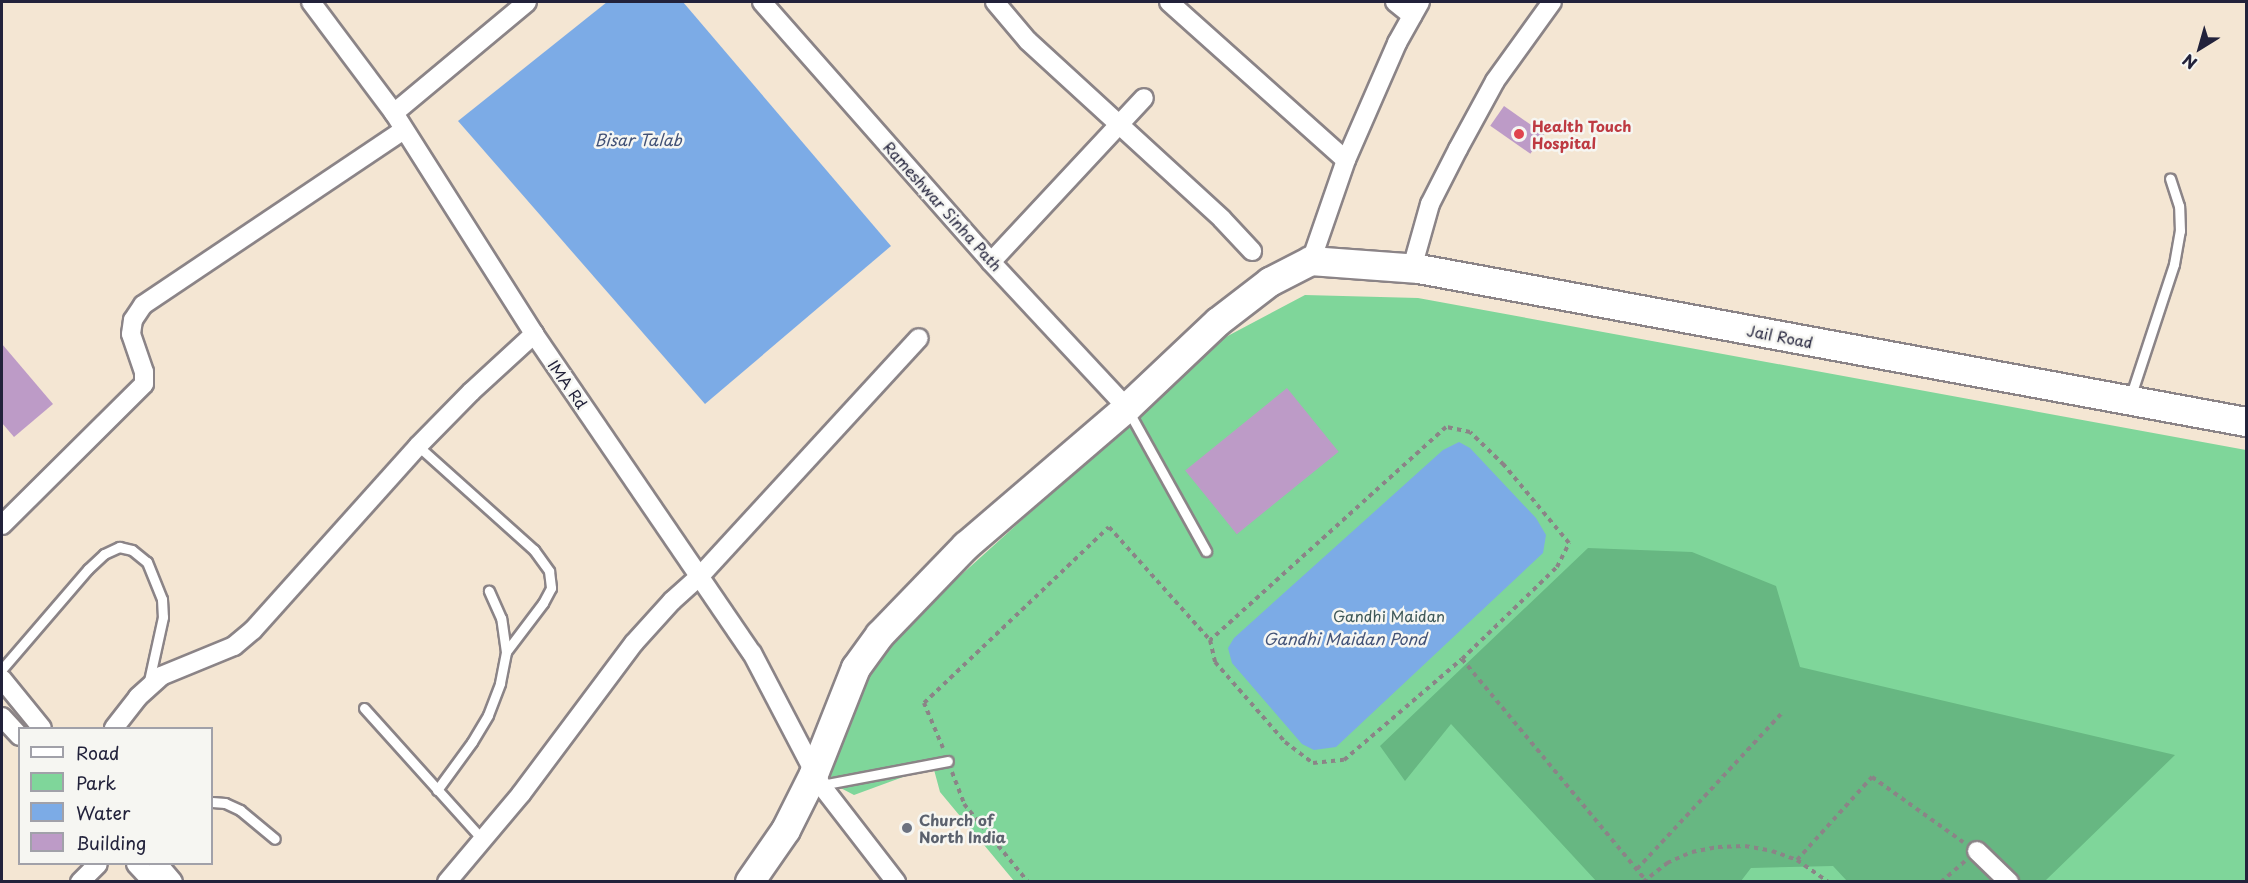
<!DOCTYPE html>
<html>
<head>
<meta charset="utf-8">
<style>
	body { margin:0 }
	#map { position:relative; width:2248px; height:883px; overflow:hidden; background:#f4e6d3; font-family:"Playpen Sans",sans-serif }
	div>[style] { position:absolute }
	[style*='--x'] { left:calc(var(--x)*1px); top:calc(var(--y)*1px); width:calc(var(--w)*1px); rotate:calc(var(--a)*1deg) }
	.green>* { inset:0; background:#7fd69a }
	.forest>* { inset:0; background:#67b782 }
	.water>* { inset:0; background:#7cabe6 }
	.building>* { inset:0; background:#bd9bc7; transform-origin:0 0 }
	.path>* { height:4px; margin-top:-2px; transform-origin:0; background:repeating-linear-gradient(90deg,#8b8487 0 4.5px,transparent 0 9px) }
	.roads { filter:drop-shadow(2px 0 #8b8487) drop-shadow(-2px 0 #8b8487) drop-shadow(0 2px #8b8487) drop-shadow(0 -2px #8b8487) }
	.service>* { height:9px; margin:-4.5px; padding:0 4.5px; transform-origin:4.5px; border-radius:4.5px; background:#fff }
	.minor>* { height:18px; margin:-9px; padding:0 9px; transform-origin:9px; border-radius:9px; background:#fff }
	.primary>* { height:28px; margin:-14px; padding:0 14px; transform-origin:14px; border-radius:14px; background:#fff }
	.dots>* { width:16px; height:16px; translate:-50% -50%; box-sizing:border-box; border:3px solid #f6f6f2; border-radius:50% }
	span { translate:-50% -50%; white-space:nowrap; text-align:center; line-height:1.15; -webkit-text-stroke:5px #f6f6f2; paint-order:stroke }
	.health-label { font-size:15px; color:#be3a42; font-weight:700 }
	.left { translate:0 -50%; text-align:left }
	.street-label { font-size:15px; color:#22223b }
	.park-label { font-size:15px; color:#3e5858 }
	.worship-label { font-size:15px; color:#5b616d; font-weight:700 }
	.water-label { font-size:16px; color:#425277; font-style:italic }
	.frame { position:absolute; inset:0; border:3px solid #22223b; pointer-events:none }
	.legend { position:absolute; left:18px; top:727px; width:195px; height:138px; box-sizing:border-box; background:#f6f6f2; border:2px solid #a1a1a9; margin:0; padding:8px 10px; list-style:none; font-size:18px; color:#22223b }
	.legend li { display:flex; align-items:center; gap:12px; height:30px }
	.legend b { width:30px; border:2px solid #a1a1a9 }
	.north { position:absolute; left:2170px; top:18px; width:60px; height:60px; -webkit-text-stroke:4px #f6f6f2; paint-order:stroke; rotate:217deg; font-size:16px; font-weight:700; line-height:24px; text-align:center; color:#22223b }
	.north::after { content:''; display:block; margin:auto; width:21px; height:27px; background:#22223b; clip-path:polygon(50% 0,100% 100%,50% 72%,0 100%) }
</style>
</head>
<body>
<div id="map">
	<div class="green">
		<i style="clip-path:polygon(1305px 295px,1418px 298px,2246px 450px,2246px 881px,1014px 881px,940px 792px,933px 766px,854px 795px,814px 774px,877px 651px,1222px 339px)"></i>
	</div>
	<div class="forest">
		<i style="clip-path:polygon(1588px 548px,1692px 552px,1776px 586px,1800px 667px,2175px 755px,2045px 881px,1847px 881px,1833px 866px,1751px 868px,1741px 881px,1597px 882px,1451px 724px,1405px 781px,1380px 746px)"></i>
	</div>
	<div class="water">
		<i style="clip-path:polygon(607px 2px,683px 2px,891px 246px,705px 404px,458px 121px)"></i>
		<i style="clip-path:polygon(1459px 442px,1470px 448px,1536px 518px,1546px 535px,1543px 553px,1336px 747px,1314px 750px,1302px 744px,1232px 663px,1228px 648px,1234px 638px,1443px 450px)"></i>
	</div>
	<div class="building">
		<i style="left:1504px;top:106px;width:49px;height:24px;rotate:35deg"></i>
		<i style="clip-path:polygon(2px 344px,53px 404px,14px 437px,2px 423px)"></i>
		<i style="left:1287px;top:388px;width:82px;height:131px;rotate:51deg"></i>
	</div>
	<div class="path">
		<i style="--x:1462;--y:659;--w:132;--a:-44.1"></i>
		<i style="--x:1557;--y:567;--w:27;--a:-63"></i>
		<i style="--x:1569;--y:543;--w:102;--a:-129.8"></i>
		<i style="--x:1504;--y:465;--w:47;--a:-135.9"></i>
		<i style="--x:1470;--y:432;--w:25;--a:-168"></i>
		<i style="--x:1446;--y:427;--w:318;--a:137.9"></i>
		<i style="--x:1210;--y:640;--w:23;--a:77"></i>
		<i style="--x:1215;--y:662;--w:106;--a:48.8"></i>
		<i style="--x:1285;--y:742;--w:35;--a:37"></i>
		<i style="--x:1313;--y:763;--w:31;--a:-6"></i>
		<i style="--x:1344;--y:760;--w:155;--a:-40.6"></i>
		<i style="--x:1462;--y:659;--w:290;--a:50.3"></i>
		<i style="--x:943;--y:748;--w:49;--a:-112.9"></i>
		<i style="--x:924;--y:703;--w:255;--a:-43.6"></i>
		<i style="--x:1109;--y:527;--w:152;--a:48.2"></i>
		<i style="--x:952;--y:772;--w:34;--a:69"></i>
		<i style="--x:964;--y:804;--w:101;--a:50.6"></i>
		<i style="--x:1797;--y:860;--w:112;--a:-47.9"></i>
		<i style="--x:1872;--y:777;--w:112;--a:35.5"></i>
		<i style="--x:1637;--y:869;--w:212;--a:-47.1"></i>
		<i style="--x:1643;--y:882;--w:31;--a:-38"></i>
		<i style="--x:1667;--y:863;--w:27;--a:-24"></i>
		<i style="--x:1692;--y:852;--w:26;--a:-11"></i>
		<i style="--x:1718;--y:847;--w:27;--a:-2"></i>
		<i style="--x:1745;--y:846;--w:27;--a:10"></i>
		<i style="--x:1772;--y:851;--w:27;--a:20"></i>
		<i style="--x:1797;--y:860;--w:38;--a:35"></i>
		<i style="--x:1941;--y:882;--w:32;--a:-41"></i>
	</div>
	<div class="roads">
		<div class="service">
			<i style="--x:2130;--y:398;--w:141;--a:-71.8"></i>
			<i style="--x:2174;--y:264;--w:34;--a:-80"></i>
			<i style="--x:2180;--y:231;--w:25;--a:-92"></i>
			<i style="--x:2179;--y:206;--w:29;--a:-108"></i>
			<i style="--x:1129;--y:412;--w:159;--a:61"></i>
			<i style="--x:418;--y:446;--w:156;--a:41.9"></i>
			<i style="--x:534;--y:550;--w:26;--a:54"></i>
			<i style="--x:549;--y:571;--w:17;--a:83"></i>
			<i style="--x:551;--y:588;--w:17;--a:118"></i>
			<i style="--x:543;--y:603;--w:61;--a:127.1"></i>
			<i style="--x:2;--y:669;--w:132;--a:-49.3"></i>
			<i style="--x:88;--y:569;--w:22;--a:-43"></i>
			<i style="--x:104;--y:554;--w:17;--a:-25"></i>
			<i style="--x:119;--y:547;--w:13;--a:13"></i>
			<i style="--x:132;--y:550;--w:19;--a:39"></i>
			<i style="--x:147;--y:562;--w:40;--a:68"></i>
			<i style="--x:162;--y:599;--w:18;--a:87"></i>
			<i style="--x:163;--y:617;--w:70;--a:102.4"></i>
			<i style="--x:364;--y:708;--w:178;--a:48"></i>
			<i style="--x:821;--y:785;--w:129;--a:-10.7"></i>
			<i style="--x:437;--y:790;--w:59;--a:-53.9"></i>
			<i style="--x:472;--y:742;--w:31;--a:-59"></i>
			<i style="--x:488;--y:715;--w:34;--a:-69"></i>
			<i style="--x:500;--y:683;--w:32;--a:-79"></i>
			<i style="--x:506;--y:652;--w:34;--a:-98"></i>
			<i style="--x:501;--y:618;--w:30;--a:-114"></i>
			<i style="--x:212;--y:802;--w:13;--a:4"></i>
			<i style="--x:225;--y:803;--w:17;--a:25"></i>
			<i style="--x:240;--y:810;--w:45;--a:39.6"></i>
		</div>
		<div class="minor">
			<i style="--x:311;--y:2;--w:139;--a:53.2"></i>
			<i style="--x:394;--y:113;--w:262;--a:57.6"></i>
			<i style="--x:534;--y:334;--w:386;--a:55.7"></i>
			<i style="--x:752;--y:653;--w:149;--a:62.4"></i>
			<i style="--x:821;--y:785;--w:123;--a:52.3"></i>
			<i style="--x:762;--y:2;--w:346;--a:48.6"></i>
			<i style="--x:991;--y:262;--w:200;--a:47"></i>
			<i style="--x:995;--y:2;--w:51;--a:49.8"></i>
			<i style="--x:1028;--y:41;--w:263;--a:42.5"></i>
			<i style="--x:1222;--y:219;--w:44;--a:46.8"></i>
			<i style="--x:1169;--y:2;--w:237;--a:41.8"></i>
			<i style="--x:1395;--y:2;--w:22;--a:39"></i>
			<i style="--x:394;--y:113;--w:173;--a:-39.8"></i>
			<i style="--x:1311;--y:261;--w:107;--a:-70.9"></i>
			<i style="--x:1346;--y:160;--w:128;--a:-66.4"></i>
			<i style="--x:1397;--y:43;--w:47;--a:-60.7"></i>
			<i style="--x:991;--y:262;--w:224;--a:-47"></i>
			<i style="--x:1412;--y:268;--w:66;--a:-74.3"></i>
			<i style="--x:1430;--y:204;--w:62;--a:-63"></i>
			<i style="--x:1458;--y:149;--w:77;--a:-61.4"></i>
			<i style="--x:1495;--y:81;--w:97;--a:-54.2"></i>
			<i style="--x:2;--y:525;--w:200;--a:-44.8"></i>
			<i style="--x:144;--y:384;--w:12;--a:-90"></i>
			<i style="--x:144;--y:372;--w:40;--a:-108.9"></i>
			<i style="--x:131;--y:334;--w:14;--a:-82"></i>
			<i style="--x:133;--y:320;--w:18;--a:-56"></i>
			<i style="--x:143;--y:305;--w:313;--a:-33.9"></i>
			<i style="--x:2;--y:679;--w:63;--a:50.8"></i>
			<i style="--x:2;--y:717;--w:26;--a:47"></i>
			<i style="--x:114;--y:728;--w:39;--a:-52"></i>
			<i style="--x:138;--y:697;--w:31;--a:-42"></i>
			<i style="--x:161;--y:676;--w:79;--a:-22.3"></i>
			<i style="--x:234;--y:646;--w:25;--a:-40"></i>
			<i style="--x:253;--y:630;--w:247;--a:-48.1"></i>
			<i style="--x:418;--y:446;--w:76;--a:-45.5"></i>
			<i style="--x:471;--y:392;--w:86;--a:-42.6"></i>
			<i style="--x:1977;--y:851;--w:45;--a:44.1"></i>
			<i style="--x:136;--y:864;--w:25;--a:47"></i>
			<i style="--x:158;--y:864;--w:23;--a:50"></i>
			<i style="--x:80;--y:882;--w:25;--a:-45"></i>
			<i style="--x:447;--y:882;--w:115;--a:-49.9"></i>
			<i style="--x:521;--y:794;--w:189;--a:-53.2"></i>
			<i style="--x:634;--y:643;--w:57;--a:-47.9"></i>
			<i style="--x:672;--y:601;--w:38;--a:-42"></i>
			<i style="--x:700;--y:576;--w:323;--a:-47.4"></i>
		</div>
		<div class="primary">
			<i style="--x:750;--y:882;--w:63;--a:-55.3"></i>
			<i style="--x:786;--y:830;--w:63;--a:-63.4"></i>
			<i style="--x:814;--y:774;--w:114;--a:-68.4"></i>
			<i style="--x:856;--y:668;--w:41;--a:-54"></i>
			<i style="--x:880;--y:635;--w:124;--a:-46"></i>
			<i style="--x:966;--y:546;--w:212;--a:-40.6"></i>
			<i style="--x:1127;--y:408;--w:125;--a:-43.4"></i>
			<i style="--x:1218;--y:322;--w:66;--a:-37.6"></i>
			<i style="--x:1270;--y:282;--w:46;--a:-27.1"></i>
			<i style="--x:1311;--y:261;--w:108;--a:4.2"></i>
			<i style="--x:1419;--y:269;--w:841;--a:10.48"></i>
		</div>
	</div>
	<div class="dots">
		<i style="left:1519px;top:134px;background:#e0444e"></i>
		<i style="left:907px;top:828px;background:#6b7280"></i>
	</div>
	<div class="health-label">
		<span class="left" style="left:1532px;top:134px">Health Touch<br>Hospital</span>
	</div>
	<div class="street-label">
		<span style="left:943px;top:206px;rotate:48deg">Rameshwar Sinha Path</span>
		<span style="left:1780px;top:336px;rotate:11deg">Jail Road</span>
		<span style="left:568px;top:384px;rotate:55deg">IMA Rd</span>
	</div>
	<div class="park-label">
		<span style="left:1389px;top:616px">Gandhi Maidan</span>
	</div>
	<div class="worship-label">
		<span class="left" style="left:919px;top:828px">Church of<br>North India</span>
	</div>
	<div class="water-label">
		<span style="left:638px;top:139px">Bisar Talab</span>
		<span style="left:1345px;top:638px">Gandhi Maidan Pond</span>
	</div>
	<div class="frame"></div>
	<ul class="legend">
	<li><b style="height:8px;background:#fff"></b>Road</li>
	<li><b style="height:16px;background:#7fd69a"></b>Park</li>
	<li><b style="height:16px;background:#7cabe6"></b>Water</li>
	<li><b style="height:16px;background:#bd9bc7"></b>Building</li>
	</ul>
	<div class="north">N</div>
</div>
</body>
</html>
